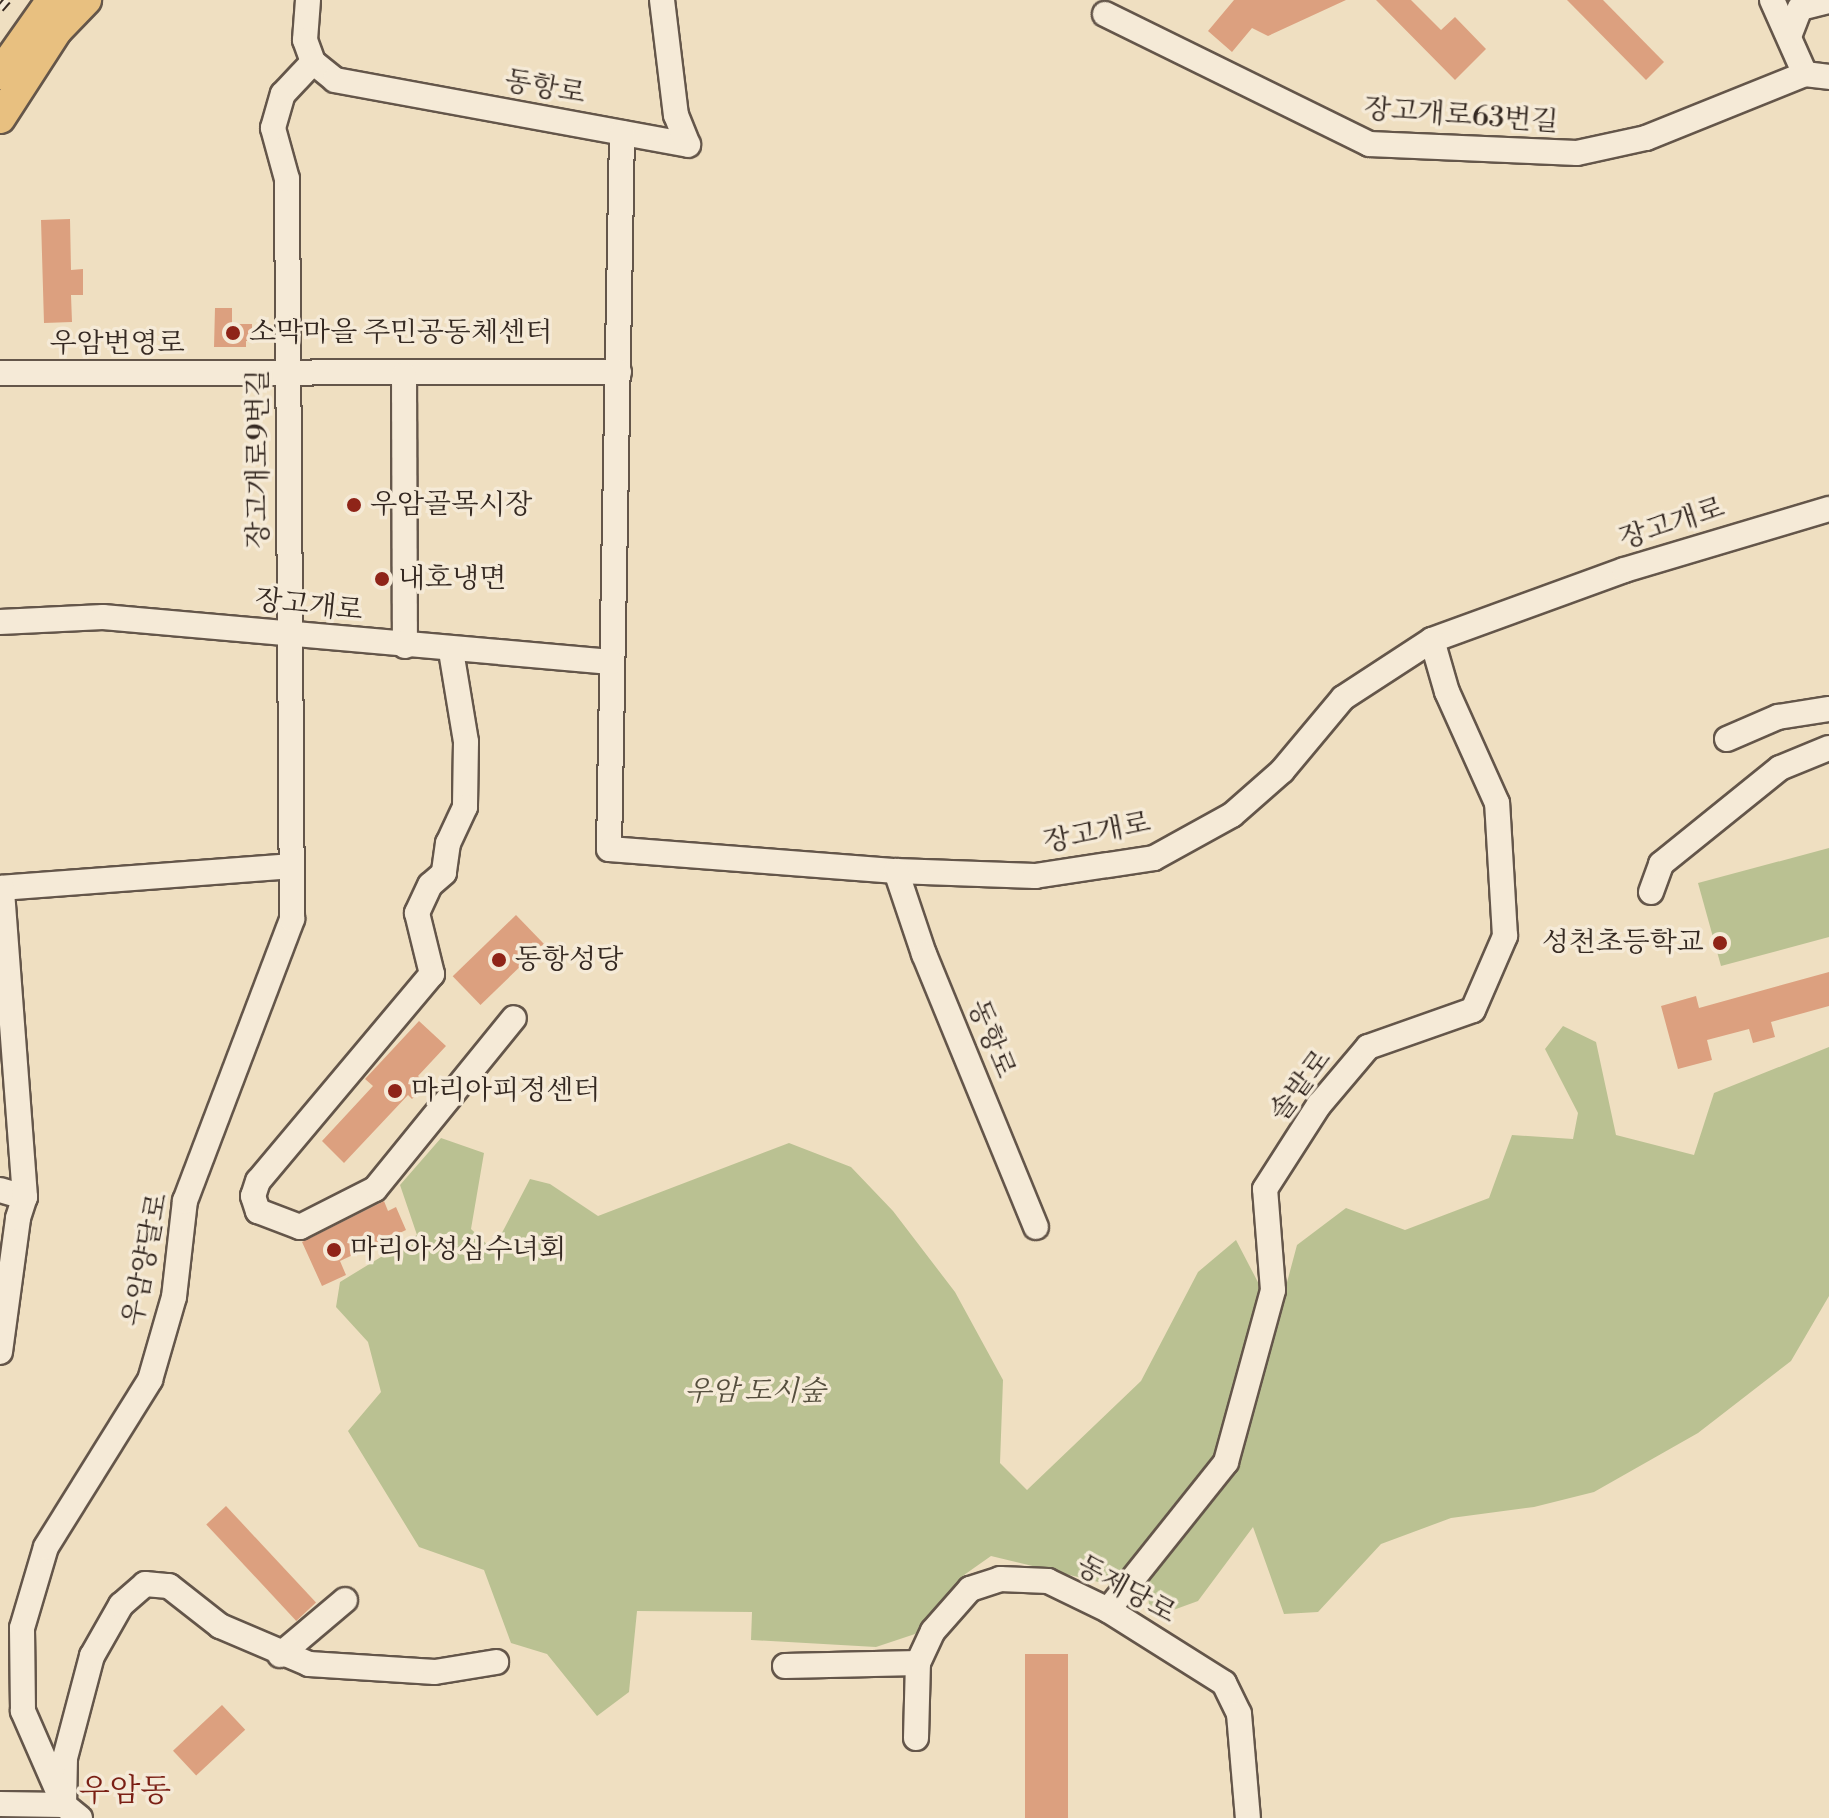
<!DOCTYPE html>
<html>
<head>
<meta charset="utf-8">
<style>
	body { margin:0 }
	#map { position:relative; width:1829px; height:1818px; overflow:hidden; background:#efdfc1; font-family:"Libre Bodoni","Noto Serif KR",serif }
	div>[style] { position:absolute }
	[style*='--x'] { left:calc(var(--x)*1px); top:calc(var(--y)*1px); width:calc(var(--w)*1px); rotate:calc(var(--a)*1deg) }
	.green>* { inset:0; background:#bac192 }
	.building>* { inset:0; background:#dca07f; transform-origin:0 0 }
	.roads { filter:drop-shadow(2px 0 #64564a) drop-shadow(-2px 0 #64564a) drop-shadow(0 2px #64564a) drop-shadow(0 -2px #64564a) }
	.minor>* { height:24px; margin:-12px; padding:0 12px; transform-origin:12px; border-radius:12px; background:#f5ead7 }
	.major>* { height:30px; margin:-15px; padding:0 15px; transform-origin:15px; border-radius:15px; background:#e8c080 }
	.rail>* { height:9px; margin-top:-4.5px; transform-origin:0; background:repeating-linear-gradient(90deg,#f5ead7 0 18px,#352922 0 36px); box-sizing:border-box; border-block:2px solid #352922 }
	.dots>* { width:22px; height:22px; translate:-50% -50%; box-sizing:border-box; border:4px solid #f5ead7; border-radius:50% }
	span { translate:-50% -50%; white-space:nowrap; text-align:center; line-height:1.15; -webkit-text-stroke:7px #f5ead7; paint-order:stroke }
	.street-label { font-size:28px; color:#352922 }
	.poi-label { font-size:28px; color:#352922 }
	.left { translate:0 -50%; text-align:left }
	.right { translate:-100% -50%; text-align:right }
	.park-label { font-size:28px; color:#564f3e; font-style:italic }
	.quarter-label { font-size:32px; color:#7a1f14 }
</style>
</head>
<body>
<div id="map">
	<div class="green">
		<i style="clip-path:polygon(1829px 848px,1829px 937px,1721px 966px,1698px 883px)"></i>
		<i style="clip-path:polygon(1563px 1026px,1596px 1042px,1616px 1135px,1694px 1155px,1714px 1093px,1829px 1047px,1829px 1296px,1791px 1361px,1698px 1433px,1594px 1492px,1534px 1507px,1451px 1518px,1381px 1544px,1318px 1612px,1284px 1614px,1253px 1527px,1198px 1601px,1165px 1613px,1149px 1606px,1147px 1581px,1239px 1462px,1297px 1245px,1346px 1208px,1405px 1230px,1489px 1198px,1512px 1135px,1573px 1139px,1578px 1113px,1545px 1049px)"></i>
		<i style="clip-path:polygon(441px 1138px,484px 1153px,471px 1229px,493px 1250px,530px 1179px,550px 1184px,598px 1216px,789px 1143px,851px 1167px,893px 1211px,955px 1292px,1003px 1380px,1000px 1463px,1027px 1490px,1141px 1381px,1198px 1272px,1236px 1240px,1262px 1290px,1212px 1460px,1115px 1586px,991px 1556px,964px 1575px,915px 1634px,876px 1647px,751px 1640px,752px 1612px,637px 1611px,629px 1692px,597px 1716px,547px 1654px,511px 1643px,484px 1570px,419px 1547px,348px 1431px,381px 1392px,368px 1342px,336px 1307px,340px 1282px,417px 1235px,400px 1185px)"></i>
	</div>
	<div class="building">
		<i style="clip-path:polygon(1234px 0,1346px 0,1268px 36px,1252px 28px,1232px 52px,1208px 31px)"></i>
		<i style="clip-path:polygon(1376px 0,1411px 0,1441px 30px,1455px 17px,1486px 49px,1455px 80px)"></i>
		<i style="clip-path:polygon(1567px 0,1603px 0,1664px 62px,1646px 80px)"></i>
		<i style="clip-path:polygon(70px 219px,71px 270px,83px 269px,83px 295px,71px 295px,72px 322px,44px 323px,41px 220px)"></i>
		<i style="clip-path:polygon(215px 308px,232px 308px,232px 324px,252px 324px,252px 341px,246px 341px,246px 347px,214px 347px)"></i>
		<i style="left:516px;top:915px;width:40px;height:88px;rotate:46deg"></i>
		<i style="clip-path:polygon(1829px 972px,1829px 1006px,1771px 1022px,1775px 1037px,1753px 1043px,1749px 1029px,1707px 1040px,1712px 1060px,1678px 1069px,1661px 1006px,1696px 996px,1699px 1008px)"></i>
		<i style="clip-path:polygon(419px 1021px,446px 1046px,418px 1076px,426px 1084px,412px 1099px,408px 1095px,344px 1163px,322px 1141px,373px 1086px,365px 1079px)"></i>
		<i style="clip-path:polygon(384px 1201px,388px 1211px,396px 1207px,406px 1230px,340px 1261px,346px 1275px,322px 1286px,302px 1242px)"></i>
		<i style="left:226px;top:1506px;width:132px;height:27px;rotate:47deg"></i>
		<i style="left:1025px;top:1654px;width:43px;height:164px"></i>
		<i style="left:222px;top:1705px;width:34px;height:67px;rotate:47deg"></i>
	</div>
	<div class="roads">
		<div class="minor">
			<i style="--x:308;--y:0;--w:40;--a:94.3"></i>
			<i style="--x:305;--y:40;--w:23;--a:70"></i>
			<i style="--x:313;--y:62;--w:28;--a:39"></i>
			<i style="--x:335;--y:80;--w:359;--a:10.4"></i>
			<i style="--x:662;--y:0;--w:116;--a:83.1"></i>
			<i style="--x:676;--y:115;--w:32;--a:68"></i>
			<i style="--x:1772;--y:0;--w:81;--a:66"></i>
			<i style="--x:1105;--y:14;--w:294;--a:26.2"></i>
			<i style="--x:1369;--y:144;--w:208;--a:2.5"></i>
			<i style="--x:1577;--y:153;--w:71;--a:-12.3"></i>
			<i style="--x:1646;--y:138;--w:171;--a:-21.9"></i>
			<i style="--x:1805;--y:74;--w:24;--a:7"></i>
			<i style="--x:1790;--y:34;--w:28;--a:-69"></i>
			<i style="--x:1800;--y:8;--w:30;--a:-14"></i>
			<i style="--x:622;--y:133;--w:716;--a:91.04"></i>
			<i style="--x:609;--y:849;--w:288;--a:4.4"></i>
			<i style="--x:896;--y:871;--w:139;--a:2.1"></i>
			<i style="--x:1035;--y:876;--w:120;--a:-8.6"></i>
			<i style="--x:1154;--y:858;--w:89;--a:-28.9"></i>
			<i style="--x:1232;--y:815;--w:67;--a:-41.3"></i>
			<i style="--x:1282;--y:771;--w:95;--a:-50.1"></i>
			<i style="--x:1343;--y:698;--w:106;--a:-33.1"></i>
			<i style="--x:1432;--y:640;--w:204;--a:-20"></i>
			<i style="--x:1624;--y:570;--w:214;--a:-16.6"></i>
			<i style="--x:0;--y:373;--w:619;--a:-0.09"></i>
			<i style="--x:404;--y:375;--w:271;--a:89.8"></i>
			<i style="--x:0;--y:622;--w:103;--a:-2.8"></i>
			<i style="--x:103;--y:617;--w:510;--a:5.06"></i>
			<i style="--x:451;--y:651;--w:92;--a:80.6"></i>
			<i style="--x:466;--y:742;--w:65;--a:90.9"></i>
			<i style="--x:465;--y:807;--w:40;--a:115"></i>
			<i style="--x:448;--y:843;--w:30;--a:98"></i>
			<i style="--x:444;--y:873;--w:18;--a:139"></i>
			<i style="--x:430;--y:885;--w:31;--a:115"></i>
			<i style="--x:417;--y:913;--w:63;--a:76.2"></i>
			<i style="--x:432;--y:974;--w:270;--a:130"></i>
			<i style="--x:258;--y:1181;--w:16;--a:108"></i>
			<i style="--x:253;--y:1196;--w:16;--a:72"></i>
			<i style="--x:258;--y:1211;--w:45;--a:20.9"></i>
			<i style="--x:300;--y:1227;--w:84;--a:-26.9"></i>
			<i style="--x:375;--y:1189;--w:220;--a:-50.9"></i>
			<i style="--x:1727;--y:739;--w:56;--a:-23.3"></i>
			<i style="--x:1778;--y:717;--w:52;--a:-8.9"></i>
			<i style="--x:896;--y:871;--w:88;--a:71.4"></i>
			<i style="--x:924;--y:954;--w:295;--a:67.7"></i>
			<i style="--x:0;--y:888;--w:292;--a:-4.3"></i>
			<i style="--x:1651;--y:892;--w:30;--a:-70"></i>
			<i style="--x:1661;--y:864;--w:153;--a:-38.9"></i>
			<i style="--x:1780;--y:768;--w:53;--a:-22.2"></i>
			<i style="--x:0;--y:1190;--w:26;--a:16"></i>
			<i style="--x:0;--y:1352;--w:135;--a:-82.3"></i>
			<i style="--x:18;--y:1218;--w:22;--a:-72"></i>
			<i style="--x:25;--y:1197;--w:310;--a:-94.3"></i>
			<i style="--x:1108;--y:1610;--w:189;--a:-51.4"></i>
			<i style="--x:1226;--y:1462;--w:178;--a:-74.7"></i>
			<i style="--x:1273;--y:1290;--w:101;--a:-94.5"></i>
			<i style="--x:1265;--y:1189;--w:100;--a:-57.3"></i>
			<i style="--x:1319;--y:1105;--w:76;--a:-49.8"></i>
			<i style="--x:1368;--y:1047;--w:111;--a:-19.4"></i>
			<i style="--x:1473;--y:1010;--w:81;--a:-66.6"></i>
			<i style="--x:1505;--y:936;--w:133;--a:-93.4"></i>
			<i style="--x:1497;--y:803;--w:122;--a:-114.2"></i>
			<i style="--x:1447;--y:692;--w:54;--a:-106.1"></i>
			<i style="--x:280;--y:1655;--w:85;--a:-40.2"></i>
			<i style="--x:785;--y:1666;--w:133;--a:-1.3"></i>
			<i style="--x:916;--y:1738;--w:75;--a:-88.5"></i>
			<i style="--x:918;--y:1663;--w:35;--a:-65"></i>
			<i style="--x:933;--y:1631;--w:56;--a:-48.6"></i>
			<i style="--x:970;--y:1589;--w:32;--a:-18"></i>
			<i style="--x:1000;--y:1579;--w:48;--a:2.4"></i>
			<i style="--x:1048;--y:1581;--w:67;--a:25.8"></i>
			<i style="--x:1108;--y:1610;--w:137;--a:32.2"></i>
			<i style="--x:1224;--y:1683;--w:34;--a:64"></i>
			<i style="--x:1239;--y:1714;--w:104;--a:85.1"></i>
			<i style="--x:0;--y:1804;--w:64;--a:0.9"></i>
			<i style="--x:64;--y:1805;--w:47;--a:-88.8"></i>
			<i style="--x:65;--y:1758;--w:106;--a:-75.2"></i>
			<i style="--x:92;--y:1656;--w:59;--a:-60.4"></i>
			<i style="--x:121;--y:1605;--w:32;--a:-41"></i>
			<i style="--x:145;--y:1584;--w:24;--a:5"></i>
			<i style="--x:169;--y:1586;--w:65;--a:38.1"></i>
			<i style="--x:220;--y:1626;--w:97;--a:23.1"></i>
			<i style="--x:309;--y:1664;--w:126;--a:3.6"></i>
			<i style="--x:435;--y:1672;--w:62;--a:-9.3"></i>
			<i style="--x:80;--y:1818;--w:21;--a:-141"></i>
			<i style="--x:64;--y:1805;--w:103;--a:-113.6"></i>
			<i style="--x:23;--y:1711;--w:83;--a:-90.7"></i>
			<i style="--x:22;--y:1628;--w:84;--a:-73.5"></i>
			<i style="--x:46;--y:1547;--w:197;--a:-58.1"></i>
			<i style="--x:150;--y:1380;--w:86;--a:-73.9"></i>
			<i style="--x:174;--y:1297;--w:97;--a:-83.5"></i>
			<i style="--x:185;--y:1201;--w:302;--a:-69.2"></i>
			<i style="--x:292;--y:919;--w:740;--a:-90.39"></i>
			<i style="--x:287;--y:179;--w:53;--a:-105.4"></i>
			<i style="--x:273;--y:128;--w:35;--a:-74"></i>
			<i style="--x:283;--y:94;--w:44;--a:-46.8"></i>
		</div>
		<div class="major">
			<i style="--x:0;--y:74;--w:90;--a:-54.9"></i>
			<i style="--x:0;--y:118;--w:105;--a:-57.1"></i>
			<i style="--x:57;--y:30;--w:42;--a:-46"></i>
		</div>
	</div>
	<div class="rail">
		<i style="--x:0;--y:8;--w:11;--a:-49"></i>
	</div>
	<div class="dots">
		<i style="left:233px;top:333px;background:#8f2418"></i>
		<i style="left:354px;top:505px;background:#8f2418"></i>
		<i style="left:382px;top:579px;background:#8f2418"></i>
		<i style="left:1720px;top:943px;background:#8f2418"></i>
		<i style="left:499px;top:960px;background:#8f2418"></i>
		<i style="left:395px;top:1091px;background:#8f2418"></i>
		<i style="left:334px;top:1250px;background:#8f2418"></i>
	</div>
	<div class="street-label">
		<span style="left:545px;top:88px;rotate:10deg">동항로</span>
		<span style="left:1461px;top:116px;rotate:4deg">장고개로63번길</span>
		<span style="left:117px;top:344px">우암번영로</span>
		<span style="left:259px;top:459px;rotate:-90deg">장고개로9번길</span>
		<span style="left:1672px;top:524px;rotate:-18deg">장고개로</span>
		<span style="left:309px;top:606px;rotate:6deg">장고개로</span>
		<span style="left:1097px;top:833px;rotate:-11deg">장고개로</span>
		<span style="left:991px;top:1039px;rotate:68deg">동항로</span>
		<span style="left:1301px;top:1086px;rotate:-53deg">솔밭로</span>
		<span style="left:146px;top:1260px;rotate:-79deg">우암양달로</span>
		<span style="left:1126px;top:1590px;rotate:29deg">동제당로</span>
	</div>
	<div class="poi-label">
		<span class="left" style="left:249px;top:333px">소막마을 주민공동체센터</span>
		<span class="left" style="left:370px;top:505px">우암골목시장</span>
		<span class="left" style="left:398px;top:579px">내호냉면</span>
		<span class="right" style="left:1704px;top:943px">성천초등학교</span>
		<span class="left" style="left:515px;top:960px">동항성당</span>
		<span class="left" style="left:411px;top:1091px">마리아피정센터</span>
		<span class="left" style="left:350px;top:1250px">마리아성심수녀회</span>
	</div>
	<div class="park-label">
		<span style="left:755px;top:1392px">우암 도시숲</span>
	</div>
	<div class="quarter-label">
		<span style="left:125px;top:1791px">우암동</span>
	</div>
</div>
</body>
</html>
